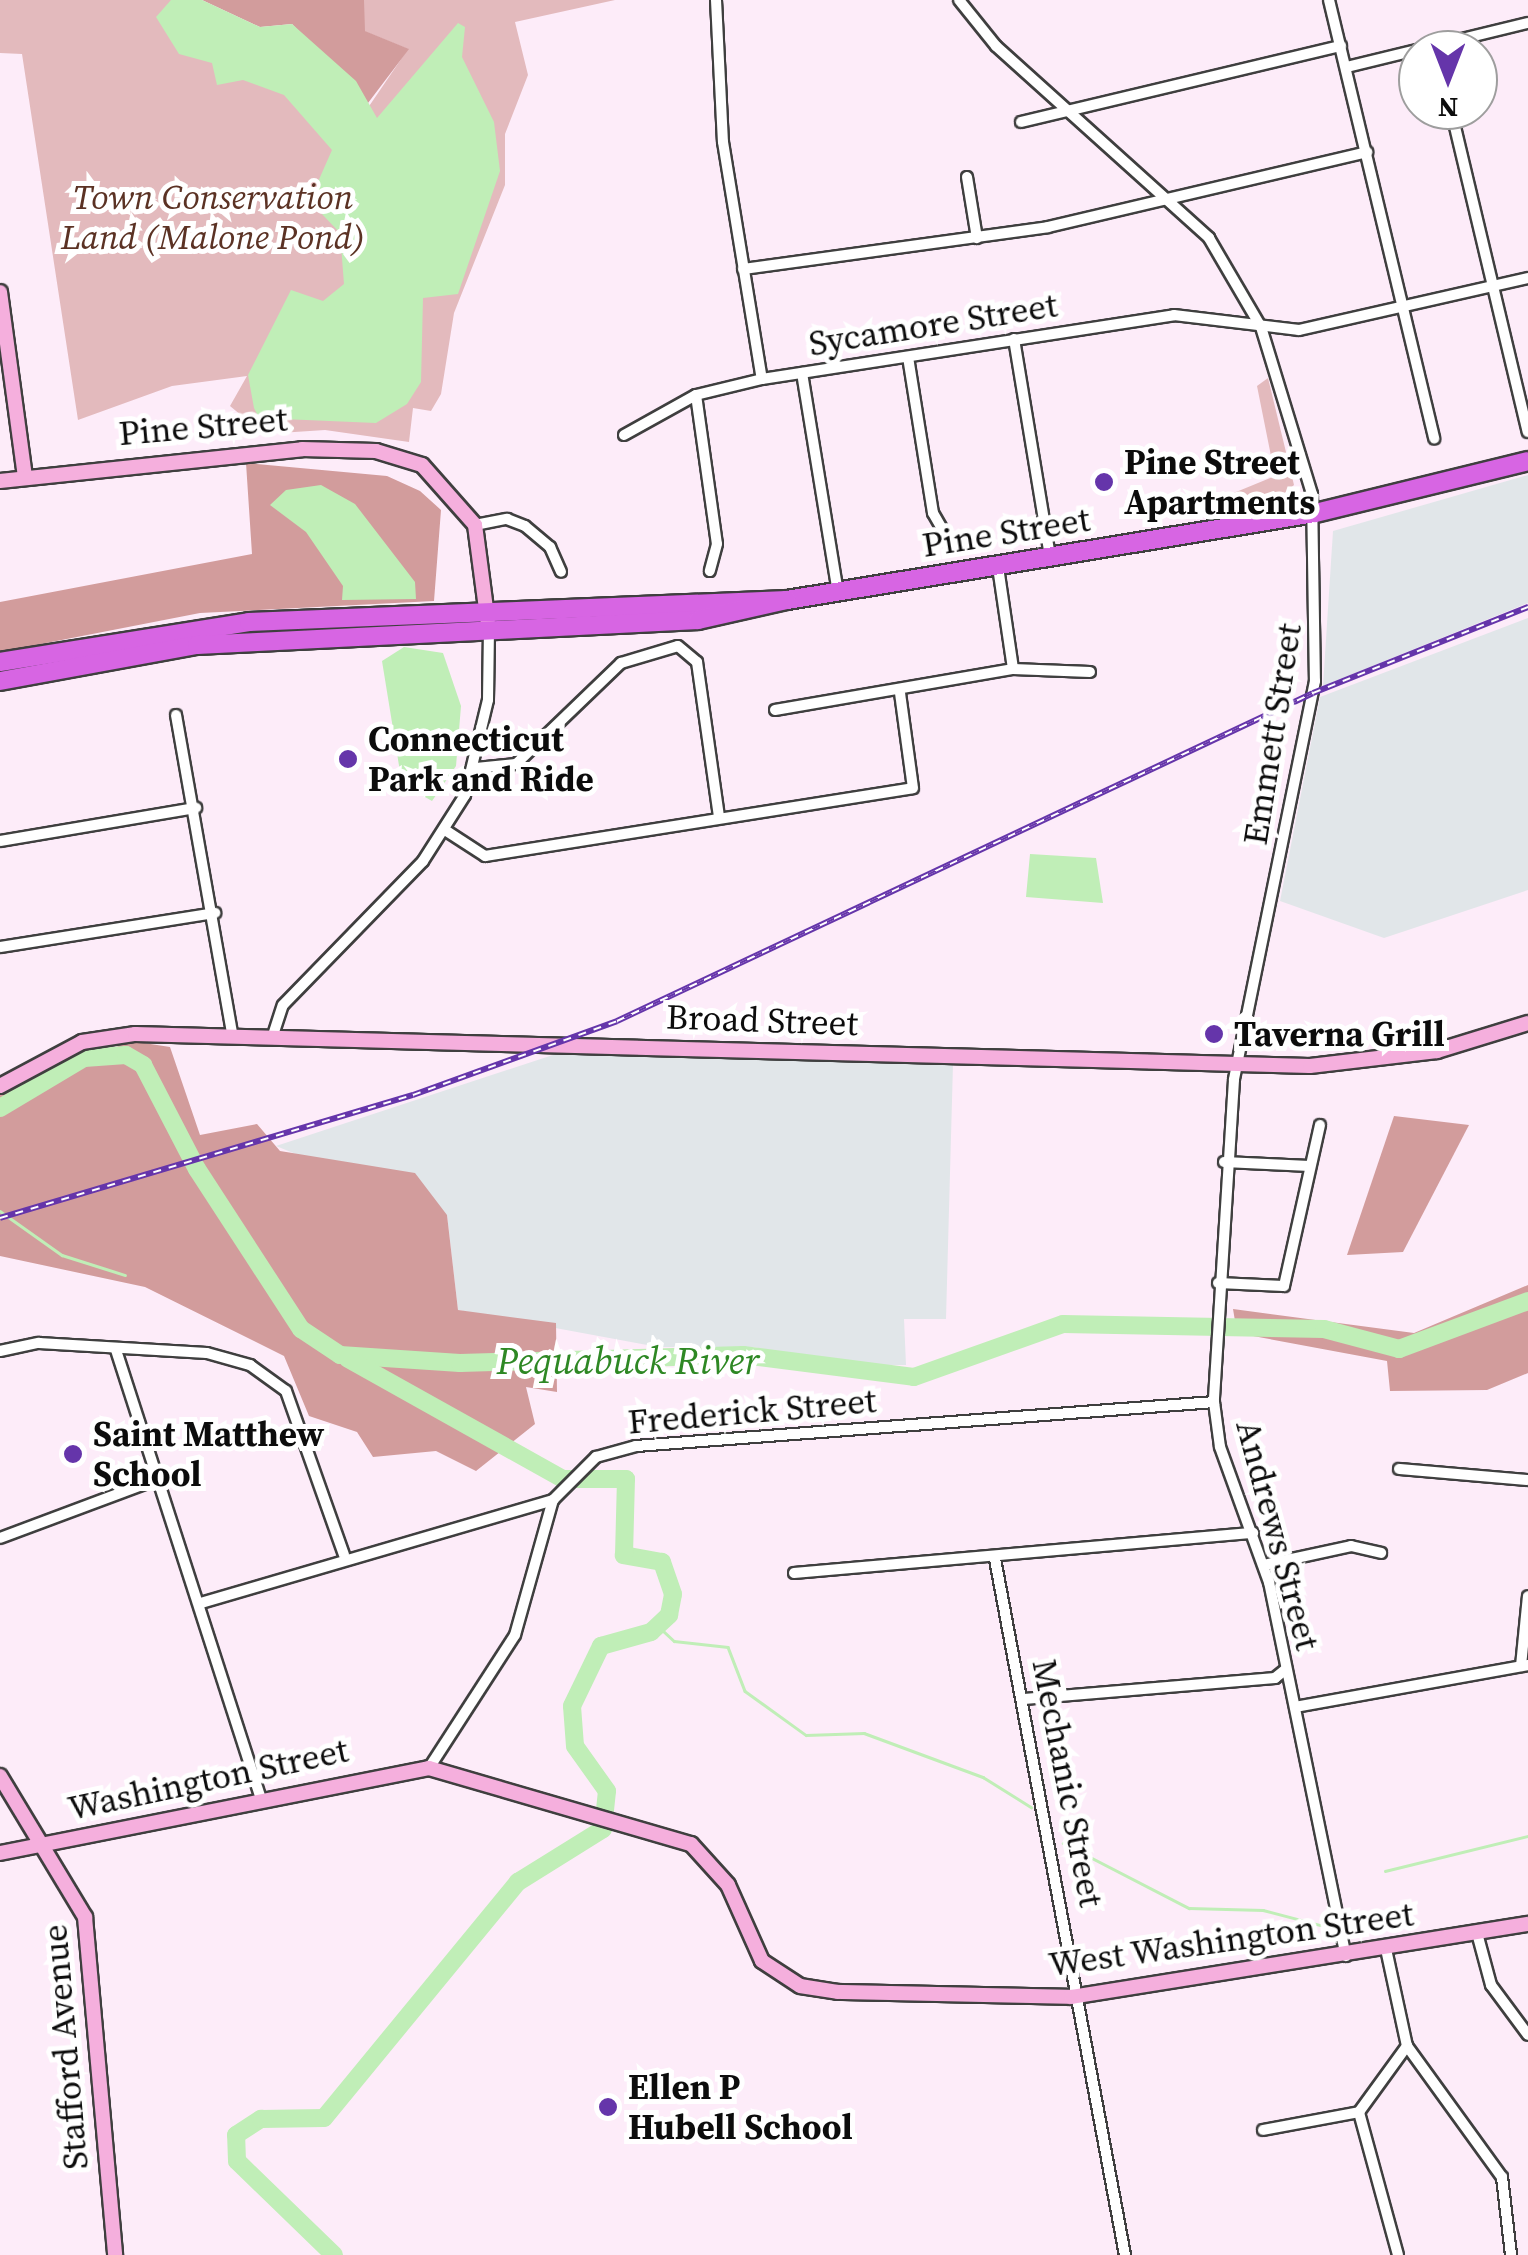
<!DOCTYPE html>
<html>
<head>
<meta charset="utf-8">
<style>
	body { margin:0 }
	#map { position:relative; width:1528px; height:2255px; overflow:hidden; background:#fdecf9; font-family:"Source Serif 4",serif }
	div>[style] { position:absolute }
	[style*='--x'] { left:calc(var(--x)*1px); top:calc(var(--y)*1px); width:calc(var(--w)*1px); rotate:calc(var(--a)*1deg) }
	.industrial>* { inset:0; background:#e1e6e9 }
	.green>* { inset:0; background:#e3babd }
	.forest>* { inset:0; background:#d29c9c }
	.water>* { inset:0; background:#c0eeb7 }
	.stream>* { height:2.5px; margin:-1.25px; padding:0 1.25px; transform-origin:1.25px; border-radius:1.25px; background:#c0eeb7 }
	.river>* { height:18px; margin:-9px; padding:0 9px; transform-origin:9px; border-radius:9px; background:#c0eeb7 }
	.roads { filter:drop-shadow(2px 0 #3f3f3f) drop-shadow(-2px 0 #3f3f3f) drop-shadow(0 2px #3f3f3f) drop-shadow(0 -2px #3f3f3f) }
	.street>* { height:10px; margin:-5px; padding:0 5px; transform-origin:5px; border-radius:5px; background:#fff }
	.secondary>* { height:14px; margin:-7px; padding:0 7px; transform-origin:7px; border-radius:7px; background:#f5afdd }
	.highway>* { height:18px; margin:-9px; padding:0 9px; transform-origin:9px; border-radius:9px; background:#d765e3 }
	.rail>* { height:6px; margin-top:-3px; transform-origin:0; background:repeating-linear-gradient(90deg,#fff 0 8px,#6535aa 0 16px); box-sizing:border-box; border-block:2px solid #6535aa }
	.dots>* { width:28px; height:28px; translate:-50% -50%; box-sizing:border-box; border:5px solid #fff; border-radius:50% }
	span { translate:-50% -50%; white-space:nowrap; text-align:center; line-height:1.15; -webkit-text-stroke:10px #fff; paint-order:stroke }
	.park-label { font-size:35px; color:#5b3224; font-style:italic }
	.street-label { font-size:35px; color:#0c0c0c }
	.poi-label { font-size:35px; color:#0c0c0c; font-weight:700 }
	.left { translate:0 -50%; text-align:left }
	.water-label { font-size:38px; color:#2e8824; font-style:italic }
	.north { position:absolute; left:1398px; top:30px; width:100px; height:100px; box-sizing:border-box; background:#fff; border:2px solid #9e9e9e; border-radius:50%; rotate:180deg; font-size:28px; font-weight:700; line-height:40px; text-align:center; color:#0c0c0c }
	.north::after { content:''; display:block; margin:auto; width:35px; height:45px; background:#6535aa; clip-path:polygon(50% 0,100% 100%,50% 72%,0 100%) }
</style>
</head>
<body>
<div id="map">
	<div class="industrial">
		<i style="clip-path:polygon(1528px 475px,1528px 603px,1323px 686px,1333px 531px)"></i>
		<i style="clip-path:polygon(1528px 618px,1528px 890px,1384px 938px,1280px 901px,1320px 697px)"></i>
		<i style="clip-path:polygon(559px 1053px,953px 1064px,946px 1319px,904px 1319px,906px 1365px,834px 1365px,754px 1347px,658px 1347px,458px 1310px,447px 1215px,276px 1146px)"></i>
	</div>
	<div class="green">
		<i style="clip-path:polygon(0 0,201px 0,361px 118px,408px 49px,364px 31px,364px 0,615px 0,515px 22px,528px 75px,505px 134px,505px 185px,454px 313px,441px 394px,431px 411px,413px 408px,409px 442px,325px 430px,264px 434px,230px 406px,247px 376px,172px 386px,78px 420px,22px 54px,0 53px)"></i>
		<i style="clip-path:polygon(1268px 378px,1294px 485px,1277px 500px,1219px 512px,1219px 499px,1275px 476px,1257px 386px)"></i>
	</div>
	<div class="forest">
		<i style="clip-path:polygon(202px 0,364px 0,365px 31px,409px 49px,368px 103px,292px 24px,260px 27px)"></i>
		<i style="clip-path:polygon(246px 463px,387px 476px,420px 491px,441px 510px,434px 601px,200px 613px,0 652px,0 602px,252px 554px)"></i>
		<i style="clip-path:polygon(131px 1041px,170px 1047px,200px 1135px,257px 1124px,280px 1151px,415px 1173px,447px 1215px,458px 1310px,556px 1323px,557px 1392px,526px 1387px,535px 1424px,476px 1471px,436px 1451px,373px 1457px,357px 1432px,309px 1416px,284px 1356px,145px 1287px,0 1256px,0 1094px)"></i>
		<i style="clip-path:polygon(1394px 1116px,1469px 1125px,1403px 1252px,1347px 1255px)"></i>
		<i style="clip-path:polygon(1528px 1285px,1528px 1373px,1487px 1390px,1390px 1391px,1387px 1361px,1237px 1333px,1233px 1309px,1414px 1333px)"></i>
	</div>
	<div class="water">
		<i style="clip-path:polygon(171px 0,202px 0,260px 27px,292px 24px,356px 81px,377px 118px,458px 23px,465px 27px,462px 57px,494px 122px,500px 171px,458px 294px,423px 298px,421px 382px,407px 404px,376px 423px,259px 418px,254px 408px,248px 375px,291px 290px,323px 301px,344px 284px,340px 233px,320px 212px,317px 184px,332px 150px,284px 95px,243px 80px,217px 85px,212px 63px,179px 54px,156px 17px)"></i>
		<i style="clip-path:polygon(321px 485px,355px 504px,415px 582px,416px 599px,342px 600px,343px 586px,306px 532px,270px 505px,286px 490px)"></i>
		<i style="clip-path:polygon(404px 647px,443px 653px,461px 706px,456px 766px,432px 801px,402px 784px,382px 661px)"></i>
		<i style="clip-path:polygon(1030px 854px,1096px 858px,1103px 903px,1026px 897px)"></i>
	</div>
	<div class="stream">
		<i style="--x:0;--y:1211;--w:76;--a:35.4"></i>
		<i style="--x:62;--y:1255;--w:66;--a:17.6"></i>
		<i style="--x:658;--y:1626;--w:22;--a:43"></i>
		<i style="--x:674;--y:1641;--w:54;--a:6.3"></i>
		<i style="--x:728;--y:1647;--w:47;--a:68.9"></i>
		<i style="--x:745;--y:1691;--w:75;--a:35.8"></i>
		<i style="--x:806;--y:1735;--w:58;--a:-2"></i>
		<i style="--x:864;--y:1733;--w:127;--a:20.3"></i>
		<i style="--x:983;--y:1777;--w:57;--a:32"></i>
		<i style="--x:1063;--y:1843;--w:142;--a:27.3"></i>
		<i style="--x:1189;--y:1908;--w:74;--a:1.5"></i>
		<i style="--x:1263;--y:1910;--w:67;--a:14.7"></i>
		<i style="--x:1385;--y:1871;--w:147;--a:-13.8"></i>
	</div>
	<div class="river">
		<i style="--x:0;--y:1108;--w:98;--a:-30.8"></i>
		<i style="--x:84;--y:1058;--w:42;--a:-4.1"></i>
		<i style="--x:126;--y:1055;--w:20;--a:30"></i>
		<i style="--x:143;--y:1065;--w:117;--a:62.6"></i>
		<i style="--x:197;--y:1169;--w:191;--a:57"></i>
		<i style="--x:301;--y:1329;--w:47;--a:33.7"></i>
		<i style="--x:340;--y:1355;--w:120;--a:3.8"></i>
		<i style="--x:460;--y:1363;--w:283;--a:-1.6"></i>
		<i style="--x:743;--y:1355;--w:172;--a:7.3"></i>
		<i style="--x:914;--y:1377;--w:158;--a:-19.6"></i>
		<i style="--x:1063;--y:1324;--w:261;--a:1.1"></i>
		<i style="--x:1324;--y:1329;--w:78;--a:14.9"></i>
		<i style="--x:1399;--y:1349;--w:138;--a:-20.4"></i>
		<i style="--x:334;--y:2255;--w:135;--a:-135.9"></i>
		<i style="--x:237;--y:2161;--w:26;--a:-92"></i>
		<i style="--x:236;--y:2135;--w:30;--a:-33"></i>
		<i style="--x:261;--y:2119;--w:63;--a:-0.9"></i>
		<i style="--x:324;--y:2118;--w:306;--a:-50.6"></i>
		<i style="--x:518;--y:1882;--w:100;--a:-31.9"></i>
		<i style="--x:603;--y:1829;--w:38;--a:-84"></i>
		<i style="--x:607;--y:1791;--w:55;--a:-125.4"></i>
		<i style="--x:575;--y:1746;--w:40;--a:-94.3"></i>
		<i style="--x:572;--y:1706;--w:67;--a:-64.2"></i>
		<i style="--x:601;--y:1646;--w:52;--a:-15.6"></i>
		<i style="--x:651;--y:1632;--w:25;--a:-43"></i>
		<i style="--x:669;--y:1615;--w:21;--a:-79"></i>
		<i style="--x:673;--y:1594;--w:34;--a:-109"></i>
		<i style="--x:662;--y:1562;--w:39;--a:-170"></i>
		<i style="--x:624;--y:1555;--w:76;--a:-88.5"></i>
		<i style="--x:626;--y:1479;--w:63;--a:180"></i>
		<i style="--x:563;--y:1479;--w:246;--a:-150.8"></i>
	</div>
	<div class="roads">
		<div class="street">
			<i style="--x:716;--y:0;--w:142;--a:87.2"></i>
			<i style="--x:723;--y:142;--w:240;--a:80.7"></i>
			<i style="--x:959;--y:0;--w:59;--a:51.2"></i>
			<i style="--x:996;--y:46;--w:287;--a:42"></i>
			<i style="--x:1209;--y:238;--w:103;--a:59.7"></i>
			<i style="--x:1261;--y:327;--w:175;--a:73"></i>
			<i style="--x:1312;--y:494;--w:187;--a:89.1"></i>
			<i style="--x:1315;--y:681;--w:407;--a:101.5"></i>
			<i style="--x:1234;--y:1080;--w:323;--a:93.6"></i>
			<i style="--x:1214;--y:1402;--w:45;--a:82.4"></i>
			<i style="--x:1220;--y:1447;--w:144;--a:70.1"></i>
			<i style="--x:1269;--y:1582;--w:382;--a:78.4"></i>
			<i style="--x:1329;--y:0;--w:451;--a:76.5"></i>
			<i style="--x:1347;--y:67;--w:186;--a:-13.7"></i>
			<i style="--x:1451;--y:110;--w:331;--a:76.6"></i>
			<i style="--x:1021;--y:122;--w:329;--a:-13.4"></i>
			<i style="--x:967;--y:177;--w:62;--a:80.7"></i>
			<i style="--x:743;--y:269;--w:308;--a:-7.8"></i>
			<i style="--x:1048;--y:227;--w:328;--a:-13.2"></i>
			<i style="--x:1014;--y:339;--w:221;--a:80.6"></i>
			<i style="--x:908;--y:357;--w:158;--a:80.9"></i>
			<i style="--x:933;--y:513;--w:30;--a:60"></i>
			<i style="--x:802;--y:373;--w:222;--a:80.7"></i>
			<i style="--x:696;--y:395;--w:150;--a:82"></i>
			<i style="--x:717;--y:544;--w:28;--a:105"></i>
			<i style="--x:624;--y:435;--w:82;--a:-29.1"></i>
			<i style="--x:696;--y:395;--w:68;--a:-13.6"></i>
			<i style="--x:762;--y:379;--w:417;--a:-8.8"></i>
			<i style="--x:1174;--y:315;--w:126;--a:6.8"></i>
			<i style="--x:1299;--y:330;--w:235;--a:-12.8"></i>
			<i style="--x:475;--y:525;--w:33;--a:-11"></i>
			<i style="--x:507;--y:519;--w:19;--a:21"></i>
			<i style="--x:525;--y:526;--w:33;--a:40"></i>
			<i style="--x:550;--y:547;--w:27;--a:66"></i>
			<i style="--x:998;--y:567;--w:103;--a:81.6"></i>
			<i style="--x:775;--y:710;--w:242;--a:-9.8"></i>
			<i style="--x:1013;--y:669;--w:77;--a:2.2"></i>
			<i style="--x:176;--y:715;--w:321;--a:80"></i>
			<i style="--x:476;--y:768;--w:40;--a:-5.7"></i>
			<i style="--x:516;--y:764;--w:146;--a:-43.9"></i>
			<i style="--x:621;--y:663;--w:59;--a:-16.6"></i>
			<i style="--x:678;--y:646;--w:25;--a:40"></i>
			<i style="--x:697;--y:662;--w:157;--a:81.9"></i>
			<i style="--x:445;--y:830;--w:48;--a:33"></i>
			<i style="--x:485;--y:856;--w:433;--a:-9"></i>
			<i style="--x:913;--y:788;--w:96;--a:-97.8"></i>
			<i style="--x:0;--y:841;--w:199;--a:-9.6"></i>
			<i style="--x:0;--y:947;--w:218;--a:-9"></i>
			<i style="--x:274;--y:1032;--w:28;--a:-72"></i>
			<i style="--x:283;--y:1005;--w:201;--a:-45.8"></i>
			<i style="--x:423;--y:861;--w:78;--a:-57.5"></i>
			<i style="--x:465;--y:795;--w:98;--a:-76.4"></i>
			<i style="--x:488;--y:700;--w:69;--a:-89.2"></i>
			<i style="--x:1224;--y:1162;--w:86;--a:2.7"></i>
			<i style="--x:1218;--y:1283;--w:66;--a:2.6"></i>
			<i style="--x:1284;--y:1286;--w:165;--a:-77.4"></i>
			<i style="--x:116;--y:1350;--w:471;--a:72.1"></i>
			<i style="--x:0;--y:1351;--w:40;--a:-12"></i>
			<i style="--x:39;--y:1343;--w:168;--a:3.4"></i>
			<i style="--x:207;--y:1353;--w:45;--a:15.6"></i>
			<i style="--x:250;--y:1365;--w:44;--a:35.8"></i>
			<i style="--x:286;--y:1391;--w:174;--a:70.5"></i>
			<i style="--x:1399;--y:1469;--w:129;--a:4.9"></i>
			<i style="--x:0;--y:1538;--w:165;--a:-20.5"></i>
			<i style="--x:995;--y:1559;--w:708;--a:79.42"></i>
			<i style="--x:1264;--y:1565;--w:89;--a:-12.3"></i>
			<i style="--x:1351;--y:1546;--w:31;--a:13"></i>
			<i style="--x:794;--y:1573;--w:461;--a:-5"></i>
			<i style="--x:201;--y:1603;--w:367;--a:-16.3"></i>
			<i style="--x:1521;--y:1666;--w:70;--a:-84.3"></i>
			<i style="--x:1024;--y:1699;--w:252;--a:-4.8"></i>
			<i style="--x:1275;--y:1678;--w:14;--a:-39"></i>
			<i style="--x:1295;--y:1707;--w:237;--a:-10.2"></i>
			<i style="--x:429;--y:1768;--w:158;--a:-57.1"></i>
			<i style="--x:515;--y:1635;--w:140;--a:-74.3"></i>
			<i style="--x:553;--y:1500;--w:61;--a:-45"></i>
			<i style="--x:596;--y:1457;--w:41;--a:-15.4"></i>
			<i style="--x:636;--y:1446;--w:580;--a:-4.35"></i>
			<i style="--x:1477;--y:1933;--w:54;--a:74.9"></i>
			<i style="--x:1491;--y:1985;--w:62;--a:53.5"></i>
			<i style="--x:1386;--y:1949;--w:99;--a:77.8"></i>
			<i style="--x:1407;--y:2046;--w:162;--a:54.1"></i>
			<i style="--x:1502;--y:2177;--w:79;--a:83.4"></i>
			<i style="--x:1263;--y:2130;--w:98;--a:-10.6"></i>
			<i style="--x:1398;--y:2255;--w:148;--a:-105.3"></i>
			<i style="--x:1359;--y:2112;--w:82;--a:-54"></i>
		</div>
		<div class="secondary">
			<i style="--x:0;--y:292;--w:187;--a:82.3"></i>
			<i style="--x:0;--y:481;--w:304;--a:-6"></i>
			<i style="--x:302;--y:449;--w:74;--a:1.5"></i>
			<i style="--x:376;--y:451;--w:48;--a:16.9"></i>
			<i style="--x:422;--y:465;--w:80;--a:48.5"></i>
			<i style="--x:475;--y:525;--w:107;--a:82.5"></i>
			<i style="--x:0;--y:1086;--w:93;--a:-28.2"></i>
			<i style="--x:82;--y:1042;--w:54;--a:-8.6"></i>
			<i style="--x:135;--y:1034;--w:1175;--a:1.56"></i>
			<i style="--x:1310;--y:1066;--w:128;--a:-6.7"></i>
			<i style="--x:1437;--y:1051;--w:95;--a:-17.1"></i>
			<i style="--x:0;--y:1776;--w:165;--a:58.9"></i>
			<i style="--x:85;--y:1917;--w:339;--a:84.9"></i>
			<i style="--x:0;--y:1853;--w:437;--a:-11.2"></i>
			<i style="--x:429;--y:1768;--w:273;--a:16.2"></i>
			<i style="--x:691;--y:1844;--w:55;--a:47.9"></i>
			<i style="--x:728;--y:1885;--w:83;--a:65.9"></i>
			<i style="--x:762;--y:1961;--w:45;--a:33.3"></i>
			<i style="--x:800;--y:1986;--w:38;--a:9"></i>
			<i style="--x:838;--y:1992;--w:233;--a:1.2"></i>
			<i style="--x:1071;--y:1997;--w:463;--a:-9.1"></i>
		</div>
		<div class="highway">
			<i style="--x:0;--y:662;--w:252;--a:-9.1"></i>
			<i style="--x:249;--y:622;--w:538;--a:-2.34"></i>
			<i style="--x:787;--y:600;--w:535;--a:-9.36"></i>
			<i style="--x:1315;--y:513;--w:219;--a:-13.7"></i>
			<i style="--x:0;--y:681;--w:200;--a:-10.4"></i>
			<i style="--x:197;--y:645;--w:502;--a:-2.86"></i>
			<i style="--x:698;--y:620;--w:91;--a:-12.7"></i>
		</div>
	</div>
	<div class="rail">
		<i style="--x:0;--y:1218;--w:431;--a:-16.6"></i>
		<i style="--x:413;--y:1095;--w:217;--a:-19.9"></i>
		<i style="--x:617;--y:1021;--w:769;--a:-25.23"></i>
		<i style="--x:1313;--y:693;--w:232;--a:-21.8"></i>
	</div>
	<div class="dots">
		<i style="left:1104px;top:482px;background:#6535aa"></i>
		<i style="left:348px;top:759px;background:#6535aa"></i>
		<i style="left:1214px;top:1034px;background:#6535aa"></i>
		<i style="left:73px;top:1454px;background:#6535aa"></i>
		<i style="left:608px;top:2107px;background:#6535aa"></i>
	</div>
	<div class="park-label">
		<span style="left:213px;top:217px">Town Conservation<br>Land (Malone Pond)</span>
	</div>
	<div class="street-label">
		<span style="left:933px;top:324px;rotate:-9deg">Sycamore Street</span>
		<span style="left:203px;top:426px;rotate:-5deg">Pine Street</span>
		<span style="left:1006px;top:532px;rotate:-9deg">Pine Street</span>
		<span style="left:1272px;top:734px;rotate:-81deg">Emmett Street</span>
		<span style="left:762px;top:1020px;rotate:2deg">Broad Street</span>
		<span style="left:752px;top:1411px;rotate:-5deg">Frederick Street</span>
		<span style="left:1278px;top:1535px;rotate:75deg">Andrews Street</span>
		<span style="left:208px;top:1779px;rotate:-12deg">Washington Street</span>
		<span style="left:1068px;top:1783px;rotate:79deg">Mechanic Street</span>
		<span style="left:1231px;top:1939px;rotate:-8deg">West Washington Street</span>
		<span style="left:65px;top:2047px;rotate:-95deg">Stafford Avenue</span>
	</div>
	<div class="poi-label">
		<span class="left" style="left:1124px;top:482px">Pine Street<br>Apartments</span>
		<span class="left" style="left:368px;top:759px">Connecticut<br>Park and Ride</span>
		<span class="left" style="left:1234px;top:1034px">Taverna Grill</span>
		<span class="left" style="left:93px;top:1454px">Saint Matthew<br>School</span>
		<span class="left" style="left:628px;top:2107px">Ellen P<br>Hubell School</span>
	</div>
	<div class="water-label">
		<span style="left:628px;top:1362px">Pequabuck River</span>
	</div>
	<div class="north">N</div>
</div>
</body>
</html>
